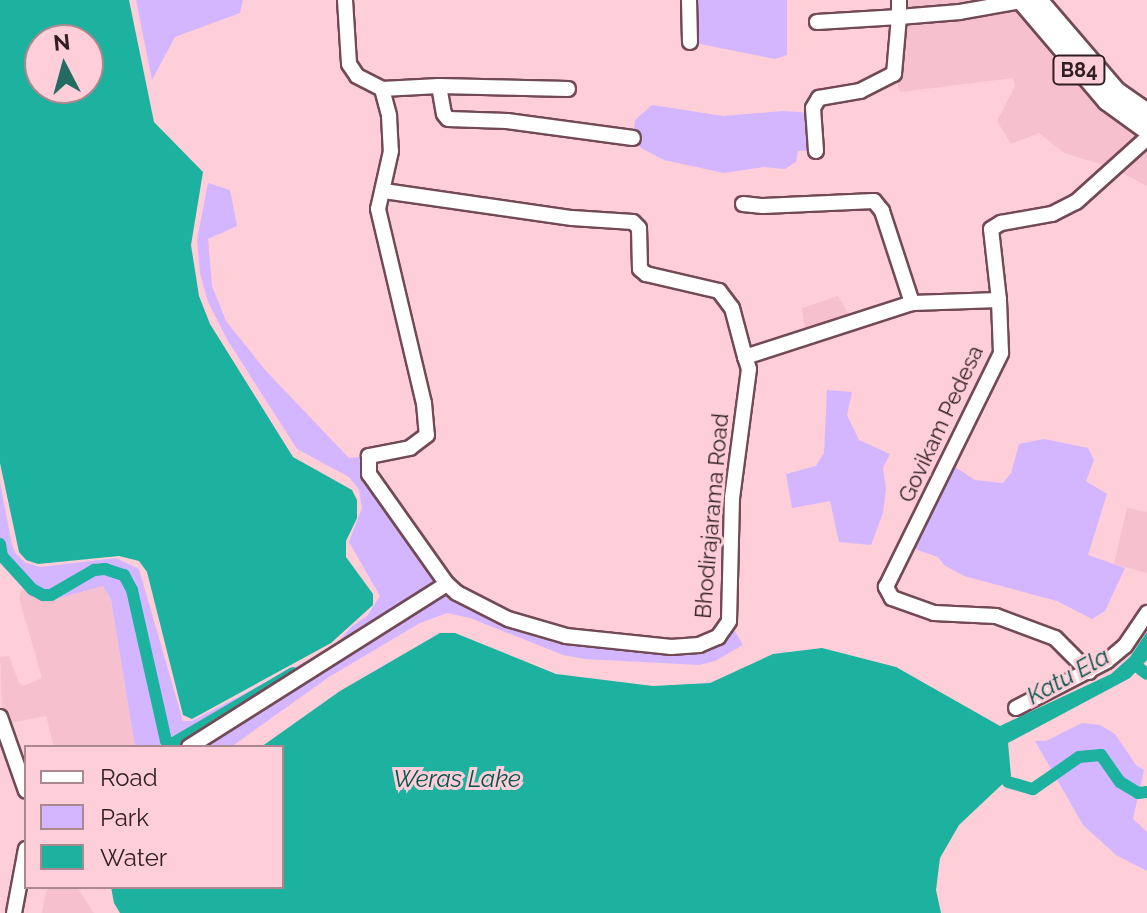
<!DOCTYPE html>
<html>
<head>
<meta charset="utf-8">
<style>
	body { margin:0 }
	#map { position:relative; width:1147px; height:913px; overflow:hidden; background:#feced9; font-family:Raleway,sans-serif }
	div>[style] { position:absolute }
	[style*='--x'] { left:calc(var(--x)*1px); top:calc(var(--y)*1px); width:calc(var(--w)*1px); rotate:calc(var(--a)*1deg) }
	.built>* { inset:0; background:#f7c0ce }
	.green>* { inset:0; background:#d3b6ff }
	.water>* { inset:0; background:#1db1a0 }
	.canal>* { height:12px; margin:-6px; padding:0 6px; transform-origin:6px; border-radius:6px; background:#1db1a0 }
	.roads { filter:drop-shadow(2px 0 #724a55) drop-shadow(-2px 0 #724a55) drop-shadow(0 2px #724a55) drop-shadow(0 -2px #724a55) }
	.minor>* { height:14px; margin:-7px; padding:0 7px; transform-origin:7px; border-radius:7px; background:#fff }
	.major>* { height:18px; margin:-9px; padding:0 9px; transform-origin:9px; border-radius:9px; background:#fff }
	span { translate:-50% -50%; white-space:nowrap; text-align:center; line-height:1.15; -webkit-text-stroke:6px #feced9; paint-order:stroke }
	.shield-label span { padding:2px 6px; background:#feced9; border:2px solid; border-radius:6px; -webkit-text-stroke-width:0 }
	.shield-label { font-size:20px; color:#2f1e22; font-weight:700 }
	.street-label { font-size:22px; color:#2f1e22 }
	.water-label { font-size:24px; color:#03544b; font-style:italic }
	.legend { position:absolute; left:24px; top:745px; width:260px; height:144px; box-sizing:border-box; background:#feced9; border:2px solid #ab8890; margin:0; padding:10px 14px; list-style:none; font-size:24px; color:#2f1e22 }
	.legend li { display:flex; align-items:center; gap:16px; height:40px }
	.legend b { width:40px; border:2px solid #ab8890 }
	.north { position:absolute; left:24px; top:24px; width:80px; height:80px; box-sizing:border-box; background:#feced9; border:2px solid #ab8890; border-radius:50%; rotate:354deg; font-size:22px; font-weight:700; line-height:32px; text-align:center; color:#2f1e22 }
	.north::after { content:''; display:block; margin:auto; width:28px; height:36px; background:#246b61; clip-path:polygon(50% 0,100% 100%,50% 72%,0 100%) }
</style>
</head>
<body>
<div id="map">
	<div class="built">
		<i style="clip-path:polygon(899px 0,1013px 0,1095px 99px,1121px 123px,1147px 140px,1147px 186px,1113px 168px,1064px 153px,1039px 133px,1011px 144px,997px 121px,1015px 86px,1013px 78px,900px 92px,894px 74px)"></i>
		<i style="clip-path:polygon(838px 296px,853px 322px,816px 334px,805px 328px,802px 308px)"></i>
		<i style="clip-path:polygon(1127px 508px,1147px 512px,1147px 573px,1114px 564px)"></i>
		<i style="clip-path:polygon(103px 585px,111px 601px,135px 747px,54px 747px,46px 716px,3px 724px,0 657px,9px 656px,19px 683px,24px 686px,42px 678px,19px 598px,21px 591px,26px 588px,30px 596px)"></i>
		<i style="clip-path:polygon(47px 887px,77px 887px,94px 913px,42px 913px)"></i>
	</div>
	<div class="green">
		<i style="clip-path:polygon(136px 0,243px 0,240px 13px,175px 37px,152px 80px)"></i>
		<i style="clip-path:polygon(689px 0,787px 0,787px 55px,775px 59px,690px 42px)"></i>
		<i style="clip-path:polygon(652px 105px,723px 116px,783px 111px,814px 113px,816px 151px,798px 151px,796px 162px,785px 169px,764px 167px,724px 173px,664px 160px,641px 148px,633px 138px,635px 120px)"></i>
		<i style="clip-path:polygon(208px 183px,230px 190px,237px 226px,208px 239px,212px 286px,226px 321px,266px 371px,349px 458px,369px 456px,368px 463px,457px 593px,566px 636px,705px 643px,729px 621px,743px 645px,715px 661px,699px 665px,585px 659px,563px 655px,470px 618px,447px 613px,420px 623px,329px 677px,231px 747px,135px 747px,111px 600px,103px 586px,48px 601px,30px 596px,0 561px,0 482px,12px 545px,16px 554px,26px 563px,40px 567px,116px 558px,139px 569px,183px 721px,192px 721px,335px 646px,351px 627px,367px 616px,380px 596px,349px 542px,362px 508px,359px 490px,349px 477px,297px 449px,228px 341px,208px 302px,200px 273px,197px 240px)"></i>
		<i style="clip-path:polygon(827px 390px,852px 392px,847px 415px,859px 440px,890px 454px,883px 468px,886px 489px,883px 513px,871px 545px,839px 542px,830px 501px,792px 508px,786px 474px,816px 466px,824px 453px)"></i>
		<i style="clip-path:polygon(1044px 439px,1088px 448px,1094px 460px,1086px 481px,1107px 494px,1088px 555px,1125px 568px,1105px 611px,1092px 619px,1057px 601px,964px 576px,944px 565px,938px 557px,917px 550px,909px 540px,949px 463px,975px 480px,1003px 483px,1011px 473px,1019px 444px)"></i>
		<i style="clip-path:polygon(1082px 723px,1100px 725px,1115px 734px,1136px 765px,1144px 770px,1133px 819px,1147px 832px,1147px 871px,1116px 855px,1083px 825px,1035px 741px,1046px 741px)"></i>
	</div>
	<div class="water">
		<i style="clip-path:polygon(evenodd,0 0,129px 0,154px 122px,203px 172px,191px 245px,199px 296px,210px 324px,293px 457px,352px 490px,357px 500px,357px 518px,346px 541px,346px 557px,373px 594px,373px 605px,331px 643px,192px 719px,183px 715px,147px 572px,139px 561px,119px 556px,38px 564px,26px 560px,19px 552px,0 463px,0 0,40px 40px,88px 40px,88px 88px,40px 88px,40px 40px)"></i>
		<i style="clip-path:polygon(1147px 632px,1147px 660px,1130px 678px,1008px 743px,1011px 776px,959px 825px,940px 858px,936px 890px,941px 913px,120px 913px,114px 903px,111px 887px,282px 887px,282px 747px,261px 747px,340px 691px,440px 633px,455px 633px,556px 674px,653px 686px,710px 683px,773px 654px,822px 648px,896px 667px,1000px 726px,1111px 674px,1130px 657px)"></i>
	</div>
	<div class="canal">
		<i style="--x:0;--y:544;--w:12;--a:81"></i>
		<i style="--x:2;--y:556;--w:45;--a:47.7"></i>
		<i style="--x:32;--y:589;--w:13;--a:29"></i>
		<i style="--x:43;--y:595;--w:8;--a:0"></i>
		<i style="--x:51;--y:595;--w:50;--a:-30.2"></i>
		<i style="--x:94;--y:570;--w:11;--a:-5"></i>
		<i style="--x:105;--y:569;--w:20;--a:18"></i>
		<i style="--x:124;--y:575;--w:17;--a:62"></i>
		<i style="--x:132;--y:590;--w:155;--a:77.3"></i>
		<i style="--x:166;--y:741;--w:7;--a:27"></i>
		<i style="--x:172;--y:744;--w:140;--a:-30.4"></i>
		<i style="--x:1134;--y:664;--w:16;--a:38"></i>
		<i style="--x:1008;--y:782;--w:26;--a:16"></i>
		<i style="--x:1033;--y:789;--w:56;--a:-34.8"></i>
		<i style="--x:1079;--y:757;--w:22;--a:-5"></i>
		<i style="--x:1101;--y:755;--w:33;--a:55"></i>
		<i style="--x:1120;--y:782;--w:21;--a:31"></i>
		<i style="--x:1138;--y:793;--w:9;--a:-6"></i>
	</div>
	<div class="roads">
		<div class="minor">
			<i style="--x:345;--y:0;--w:64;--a:86.4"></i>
			<i style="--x:349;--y:64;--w:14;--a:56"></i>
			<i style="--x:357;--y:76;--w:28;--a:27"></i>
			<i style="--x:382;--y:89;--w:28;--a:75"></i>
			<i style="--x:389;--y:116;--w:35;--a:87"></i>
			<i style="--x:391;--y:151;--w:59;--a:102.6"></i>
			<i style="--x:378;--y:209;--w:199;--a:76.7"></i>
			<i style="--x:424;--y:403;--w:32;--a:85"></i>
			<i style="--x:427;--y:435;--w:21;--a:143"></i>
			<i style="--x:410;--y:448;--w:42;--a:169"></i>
			<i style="--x:369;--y:456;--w:18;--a:90"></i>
			<i style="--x:369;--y:474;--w:135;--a:54.7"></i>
			<i style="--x:689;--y:0;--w:42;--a:88.6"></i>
			<i style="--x:817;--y:22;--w:82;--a:-3.5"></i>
			<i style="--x:899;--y:17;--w:17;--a:-90"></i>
			<i style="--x:439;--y:86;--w:28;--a:80"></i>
			<i style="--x:444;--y:114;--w:6;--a:51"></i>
			<i style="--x:448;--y:119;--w:59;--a:1.9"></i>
			<i style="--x:507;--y:121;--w:127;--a:7.7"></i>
			<i style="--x:382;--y:89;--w:57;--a:-3"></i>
			<i style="--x:439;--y:86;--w:129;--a:1.3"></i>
			<i style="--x:816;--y:151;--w:43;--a:-94"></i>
			<i style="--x:813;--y:108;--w:12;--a:-59"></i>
			<i style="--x:819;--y:98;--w:42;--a:-9.7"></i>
			<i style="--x:860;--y:91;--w:38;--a:-27"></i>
			<i style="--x:894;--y:74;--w:57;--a:-85"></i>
			<i style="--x:899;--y:17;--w:61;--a:-4.7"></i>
			<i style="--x:960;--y:12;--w:63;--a:-10.1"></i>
			<i style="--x:384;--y:191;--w:190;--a:8.2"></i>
			<i style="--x:572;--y:218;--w:61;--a:3.8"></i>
			<i style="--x:633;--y:222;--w:8;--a:45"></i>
			<i style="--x:639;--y:228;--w:41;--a:88.6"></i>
			<i style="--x:640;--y:269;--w:8;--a:40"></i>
			<i style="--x:646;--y:274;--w:75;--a:13.1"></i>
			<i style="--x:719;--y:291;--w:21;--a:53"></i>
			<i style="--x:732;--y:308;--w:51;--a:75.1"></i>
			<i style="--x:743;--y:204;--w:20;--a:6"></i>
			<i style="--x:763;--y:206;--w:111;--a:-2.6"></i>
			<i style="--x:874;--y:201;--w:13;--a:51"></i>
			<i style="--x:882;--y:211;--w:97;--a:71.9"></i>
			<i style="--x:1089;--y:672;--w:48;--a:-135"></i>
			<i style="--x:1055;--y:638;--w:63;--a:-159.6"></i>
			<i style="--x:996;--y:616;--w:62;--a:-177.2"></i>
			<i style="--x:934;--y:613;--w:45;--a:-160.3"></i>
			<i style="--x:892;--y:598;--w:13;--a:-119"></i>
			<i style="--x:886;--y:587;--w:261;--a:-63.8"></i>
			<i style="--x:1001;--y:353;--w:53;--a:-92.2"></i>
			<i style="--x:999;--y:300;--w:71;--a:-96.4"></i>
			<i style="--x:991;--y:229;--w:12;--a:-31"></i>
			<i style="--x:1001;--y:223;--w:52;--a:-10"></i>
			<i style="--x:1052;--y:214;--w:27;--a:-27"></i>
			<i style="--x:1076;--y:202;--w:96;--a:-42"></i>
			<i style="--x:1016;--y:708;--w:102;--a:-27.3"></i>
			<i style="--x:1107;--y:661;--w:23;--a:-40"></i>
			<i style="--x:1125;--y:646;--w:40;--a:-56"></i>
			<i style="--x:0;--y:717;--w:78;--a:70.6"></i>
			<i style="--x:189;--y:747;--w:305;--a:-32.3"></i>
			<i style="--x:447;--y:584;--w:13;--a:42"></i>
			<i style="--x:457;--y:593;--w:57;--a:27"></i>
			<i style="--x:508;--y:619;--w:60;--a:16.3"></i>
			<i style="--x:566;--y:636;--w:106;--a:6"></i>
			<i style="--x:671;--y:647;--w:28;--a:-4"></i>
			<i style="--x:699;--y:645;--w:21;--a:-23"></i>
			<i style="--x:718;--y:637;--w:19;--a:-55"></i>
			<i style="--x:729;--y:621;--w:123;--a:-88.6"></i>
			<i style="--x:732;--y:498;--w:130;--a:-82.5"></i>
			<i style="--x:749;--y:369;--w:13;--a:-108"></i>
			<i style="--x:745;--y:357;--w:176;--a:-17.9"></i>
			<i style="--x:912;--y:303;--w:87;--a:-2"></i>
			<i style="--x:14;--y:913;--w:65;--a:-79.4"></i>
		</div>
		<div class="major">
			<i style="--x:1021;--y:0;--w:133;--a:49.6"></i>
			<i style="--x:1107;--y:101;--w:49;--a:35.9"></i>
			<i style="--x:1038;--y:0;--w:120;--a:49.4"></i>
			<i style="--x:1116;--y:91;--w:38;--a:35"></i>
		</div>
	</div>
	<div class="shield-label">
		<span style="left:1079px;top:70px">B84</span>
	</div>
	<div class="street-label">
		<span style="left:941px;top:424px;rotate:-65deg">Govikam Pedesa</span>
		<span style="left:712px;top:516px;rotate:-85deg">Bhodirajarama Road</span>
	</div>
	<div class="water-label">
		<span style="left:1068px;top:676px;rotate:-29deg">Katu Ela</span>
		<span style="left:457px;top:779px">Weras Lake</span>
	</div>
	<ul class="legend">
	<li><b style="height:10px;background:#fff"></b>Road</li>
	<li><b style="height:22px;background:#d3b6ff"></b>Park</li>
	<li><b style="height:22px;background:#1db1a0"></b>Water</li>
	</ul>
	<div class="north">N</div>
</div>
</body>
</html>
